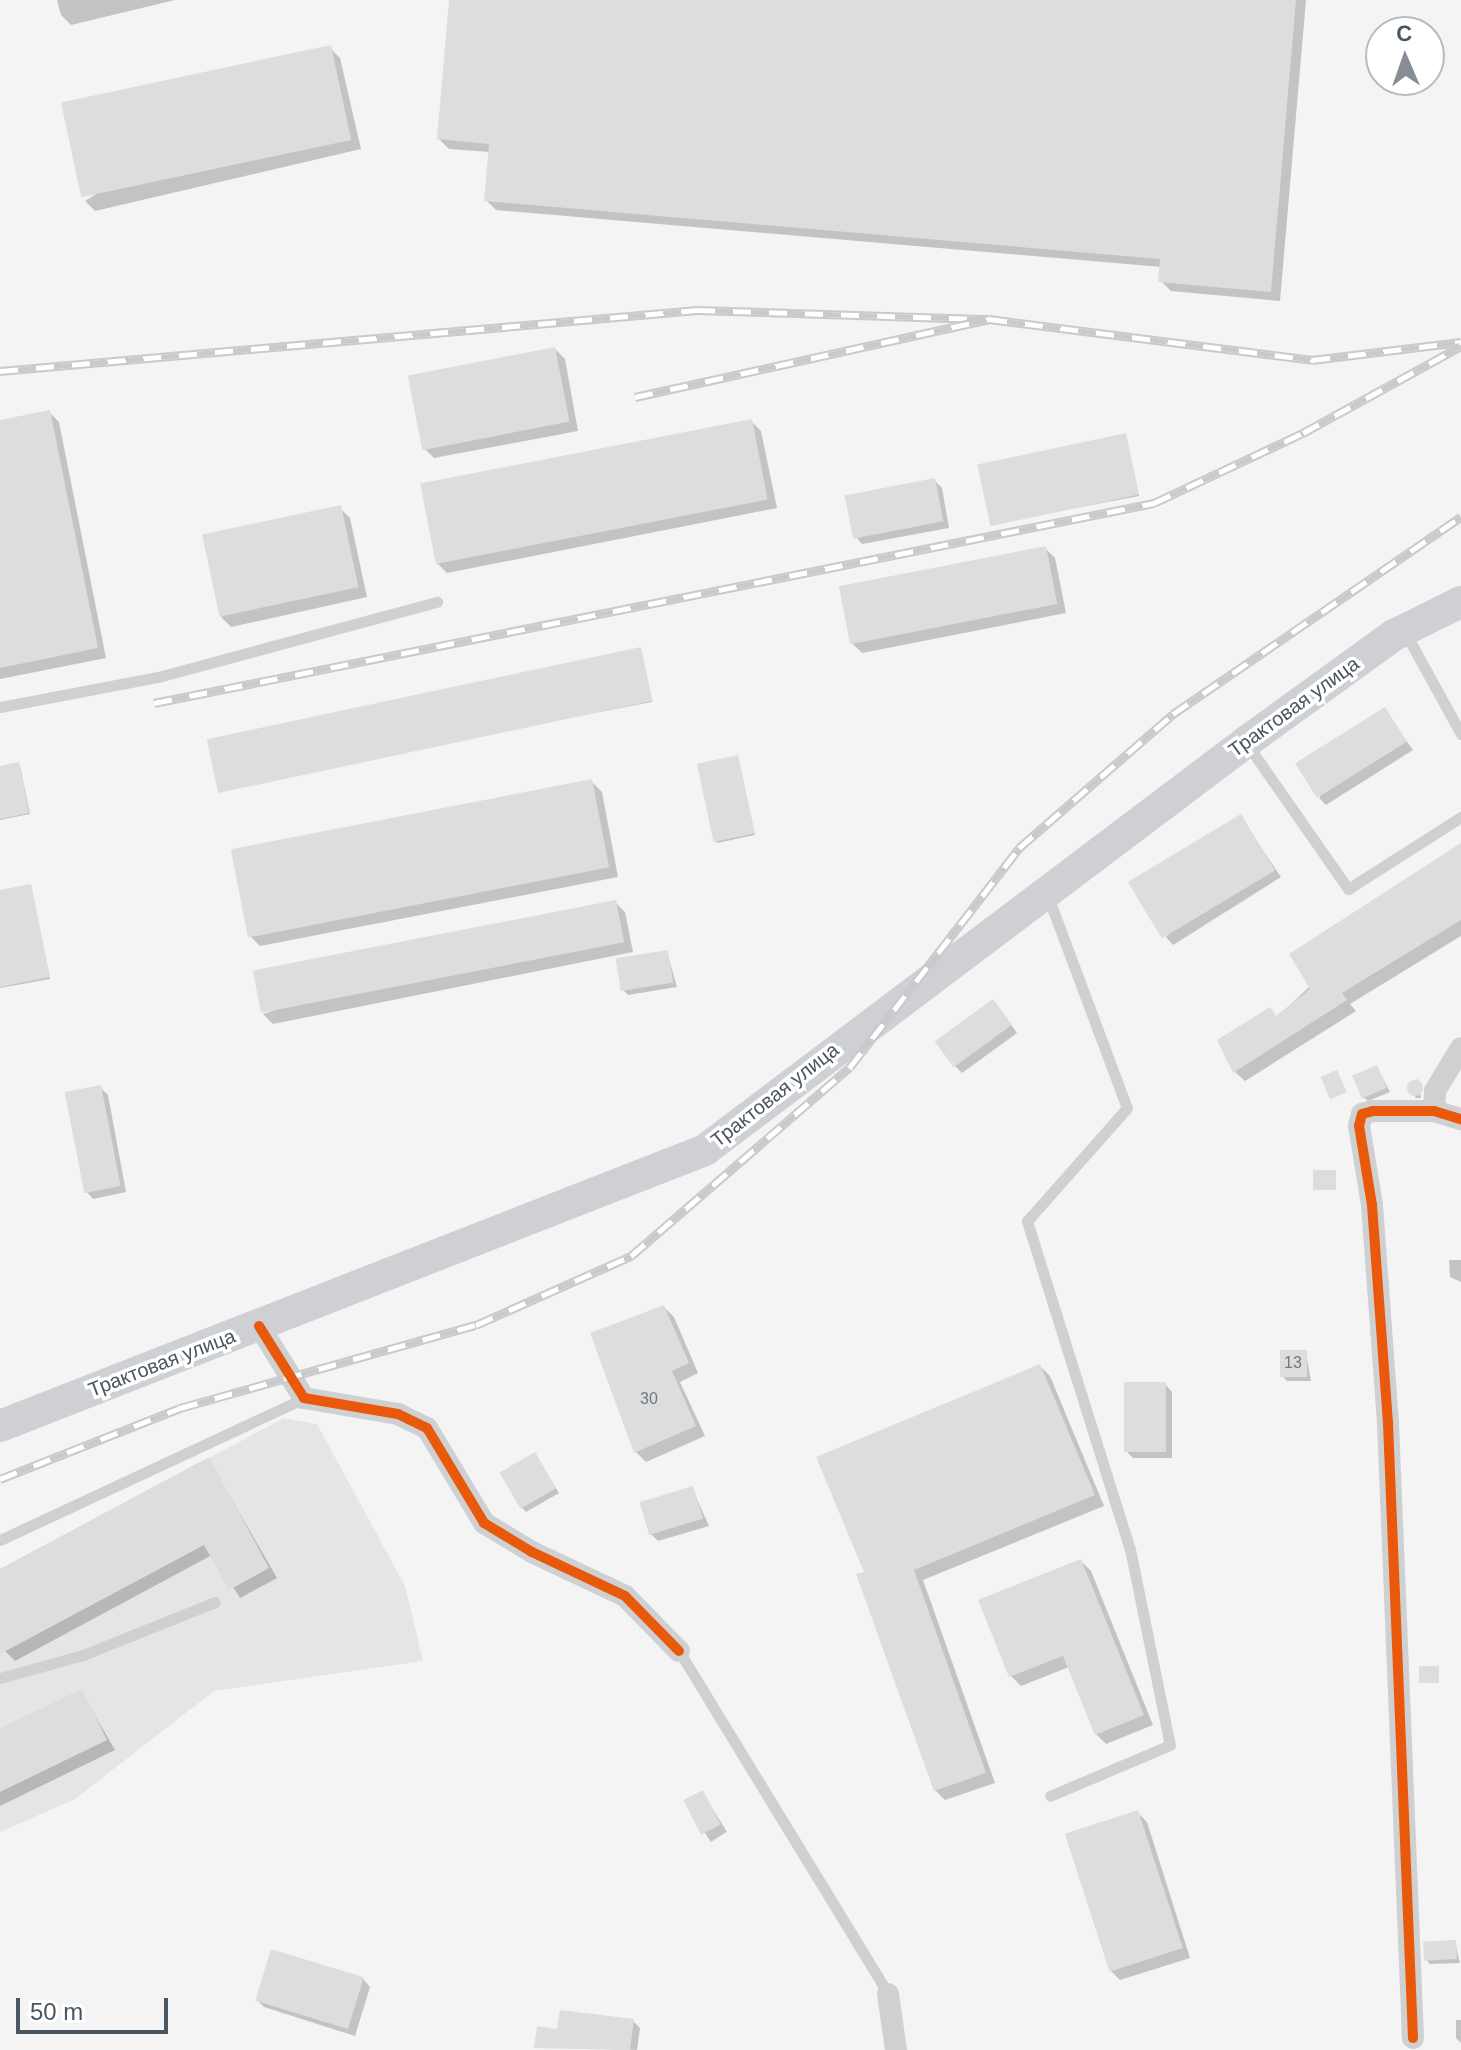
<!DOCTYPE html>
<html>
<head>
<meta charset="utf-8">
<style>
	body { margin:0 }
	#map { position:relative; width:1461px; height:2050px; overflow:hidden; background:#f4f4f4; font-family:Helvetica,sans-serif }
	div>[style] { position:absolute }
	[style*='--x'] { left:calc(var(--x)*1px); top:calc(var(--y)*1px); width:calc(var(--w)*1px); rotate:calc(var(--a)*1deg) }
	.education>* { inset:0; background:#e6e5e6 }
	.shadow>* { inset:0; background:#0003; transform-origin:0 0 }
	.building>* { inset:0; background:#ddddde; transform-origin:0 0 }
	.round { border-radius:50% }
	.lane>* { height:11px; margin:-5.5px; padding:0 5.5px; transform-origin:5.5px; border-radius:5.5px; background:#ced0d2 }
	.street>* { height:22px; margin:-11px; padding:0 11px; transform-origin:11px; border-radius:11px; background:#ced0d2 }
	.secondary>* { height:32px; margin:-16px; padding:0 16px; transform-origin:16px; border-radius:16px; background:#ced0d4 }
	.rail>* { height:9px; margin-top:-4.5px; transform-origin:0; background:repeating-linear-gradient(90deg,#fff 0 18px,#c9cacc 0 36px); box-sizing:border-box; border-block:2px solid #c9cacc }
	.cycleway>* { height:10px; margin:-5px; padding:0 5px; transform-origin:5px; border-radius:5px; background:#e8590c }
	span { translate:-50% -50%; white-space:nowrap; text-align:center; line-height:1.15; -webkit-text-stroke:7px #fff; paint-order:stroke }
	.number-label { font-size:16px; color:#707881 }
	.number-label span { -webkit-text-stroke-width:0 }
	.street-label { font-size:20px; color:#4a5661 }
	.north { position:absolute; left:1365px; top:16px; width:80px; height:80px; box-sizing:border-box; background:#fff; border:2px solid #b7bbc0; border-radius:50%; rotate:358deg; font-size:22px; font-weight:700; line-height:32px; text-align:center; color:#4a5661 }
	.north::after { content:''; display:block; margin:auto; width:28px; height:36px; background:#868d94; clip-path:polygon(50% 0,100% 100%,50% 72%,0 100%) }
	.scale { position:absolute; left:16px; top:1998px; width:152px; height:36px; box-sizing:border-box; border:4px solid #4a5661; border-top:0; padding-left:10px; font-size:24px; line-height:28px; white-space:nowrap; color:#4a5661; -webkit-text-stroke:6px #fff; paint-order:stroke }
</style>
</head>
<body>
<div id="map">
	<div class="education">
		<i style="clip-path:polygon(284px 1418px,317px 1424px,405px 1586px,423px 1661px,214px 1691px,75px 1799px,0 1832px,0 1569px)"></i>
	</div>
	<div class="shadow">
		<i style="clip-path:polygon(57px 0,175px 0,71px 25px,61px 15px)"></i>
		<i style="clip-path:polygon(451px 0,1306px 0,1280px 301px,1171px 291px,1161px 281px,1162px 267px,496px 210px,486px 200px,490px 152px,449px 149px,439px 139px)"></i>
		<i style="clip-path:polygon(330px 48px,340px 58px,361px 149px,95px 211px,85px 201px)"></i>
		<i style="clip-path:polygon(555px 349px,565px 359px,578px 431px,434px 458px,424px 448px)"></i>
		<i style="clip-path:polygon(49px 412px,59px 422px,106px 658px,0 679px,0 422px)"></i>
		<i style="clip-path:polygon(751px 421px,761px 431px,777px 508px,447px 573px,437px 563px)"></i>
		<i style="clip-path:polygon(1125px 436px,1139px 496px,991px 524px)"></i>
		<i style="clip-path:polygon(934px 480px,942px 488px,949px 528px,862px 544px,855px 536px)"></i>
		<i style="clip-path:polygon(340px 508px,350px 518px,367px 597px,231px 627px,221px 617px)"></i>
		<i style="clip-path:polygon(1045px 548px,1055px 558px,1066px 613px,862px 653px,852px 643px)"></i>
		<i style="clip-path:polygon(641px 649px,652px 702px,218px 785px)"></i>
		<i style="clip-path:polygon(1384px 709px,1413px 750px,1326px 805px,1319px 798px)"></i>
		<i style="clip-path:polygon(738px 757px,755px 835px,717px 843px,716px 841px)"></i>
		<i style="clip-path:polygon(20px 766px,30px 814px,0 820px,0 768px)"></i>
		<i style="clip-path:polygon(592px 782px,602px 792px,618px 877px,260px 946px,250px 936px)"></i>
		<i style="clip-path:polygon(1240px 817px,1281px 877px,1173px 945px,1166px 937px)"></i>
		<i style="clip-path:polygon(1461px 845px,1461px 936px,1350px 1004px,1356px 1011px,1245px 1081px,1235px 1072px,1277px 1017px)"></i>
		<i style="clip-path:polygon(31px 886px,50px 979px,0 988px,0 892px)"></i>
		<i style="clip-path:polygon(615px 902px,625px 912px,633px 952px,273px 1024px,263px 1014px)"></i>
		<i style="clip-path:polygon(667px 952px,677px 987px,628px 995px,624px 991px)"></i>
		<i style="clip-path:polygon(1000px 1009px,1017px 1033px,962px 1073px,955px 1066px)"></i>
		<i style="clip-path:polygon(1377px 1067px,1390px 1092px,1368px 1101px,1363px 1097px)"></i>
		<i style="clip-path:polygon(1418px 1079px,1421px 1098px,1416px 1098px,1408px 1085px)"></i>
		<i style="clip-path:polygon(100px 1087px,108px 1095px,126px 1192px,93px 1199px,86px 1191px)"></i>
		<i style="clip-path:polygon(1449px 1260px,1461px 1260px,1461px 1282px,1450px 1277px)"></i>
		<i style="clip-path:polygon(664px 1307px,674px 1317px,698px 1373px,680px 1382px,705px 1436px,646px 1462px,636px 1452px)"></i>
		<i style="clip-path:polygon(1306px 1352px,1311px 1381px,1287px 1381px,1282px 1376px)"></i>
		<i style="clip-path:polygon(1040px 1366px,1050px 1376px,1104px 1506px,923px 1580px,995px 1783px,945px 1800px,935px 1790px,867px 1573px)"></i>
		<i style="clip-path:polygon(1165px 1384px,1172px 1392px,1172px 1458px,1133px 1458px,1126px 1451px)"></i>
		<i style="clip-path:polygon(535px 1455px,559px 1493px,526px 1512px,521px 1507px)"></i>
		<i style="clip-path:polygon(209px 1460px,277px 1578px,240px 1598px,212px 1555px,15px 1661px,5px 1651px,0 1642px,0 1571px)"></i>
		<i style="clip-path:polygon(692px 1488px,709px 1526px,658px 1541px,651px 1534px)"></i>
		<i style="clip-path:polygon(1081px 1561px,1091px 1571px,1153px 1725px,1106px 1744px,1096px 1734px,1069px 1667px,1021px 1686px,1011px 1676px)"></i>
		<i style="clip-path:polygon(81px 1691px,115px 1750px,0 1806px,0 1731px)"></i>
		<i style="left:702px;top:1792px;width:47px;height:19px;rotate:58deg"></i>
		<i style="clip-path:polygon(1137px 1812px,1147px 1822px,1190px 1958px,1120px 1980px,1110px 1970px)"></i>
		<i style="clip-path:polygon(1455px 1942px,1460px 1963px,1430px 1964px,1426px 1959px)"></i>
		<i style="clip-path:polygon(363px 1979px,370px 1987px,355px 2036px,264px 2007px,257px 2000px)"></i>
		<i style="clip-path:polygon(1456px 2020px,1461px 2020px,1461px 2043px,1456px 2038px)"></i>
		<i style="clip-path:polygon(633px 2021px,640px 2028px,637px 2050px,536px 2047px,559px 2031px)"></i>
	</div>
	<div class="building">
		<i style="clip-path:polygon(449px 0,1296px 0,1271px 292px,1158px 282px,1160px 259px,484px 201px,489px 144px,437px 139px)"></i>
		<i style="left:331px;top:45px;width:97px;height:276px;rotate:78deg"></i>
		<i style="left:555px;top:347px;width:76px;height:150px;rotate:79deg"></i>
		<i style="clip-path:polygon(50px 410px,98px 648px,0 668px,0 420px)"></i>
		<i style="left:752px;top:419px;width:82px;height:338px;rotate:79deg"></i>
		<i style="left:1126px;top:433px;width:63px;height:152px;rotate:78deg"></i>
		<i style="left:935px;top:478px;width:44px;height:92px;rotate:79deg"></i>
		<i style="left:341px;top:505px;width:84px;height:142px;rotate:78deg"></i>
		<i style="left:1046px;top:546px;width:59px;height:211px;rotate:79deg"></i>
		<i style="left:641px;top:647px;width:55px;height:444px;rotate:78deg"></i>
		<i style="left:1385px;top:707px;width:41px;height:106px;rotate:58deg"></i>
		<i style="left:738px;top:755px;width:80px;height:42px;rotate:78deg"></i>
		<i style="clip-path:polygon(19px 762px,29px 813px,0 819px,0 766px)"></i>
		<i style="left:592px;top:779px;width:90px;height:368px;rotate:79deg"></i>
		<i style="left:1241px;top:814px;width:66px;height:132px;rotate:59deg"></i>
		<i style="clip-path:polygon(1461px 843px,1461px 920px,1342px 993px,1347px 1000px,1233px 1073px,1217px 1040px,1270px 1007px,1276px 1016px,1310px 989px,1289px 954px)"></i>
		<i style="clip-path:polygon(31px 884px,50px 977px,0 987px,0 890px)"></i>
		<i style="left:616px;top:900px;width:43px;height:370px;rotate:79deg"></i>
		<i style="left:668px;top:950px;width:33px;height:53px;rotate:81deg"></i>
		<i style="left:993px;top:999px;width:32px;height:72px;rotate:54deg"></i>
		<i style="left:1377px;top:1065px;width:25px;height:27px;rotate:67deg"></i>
		<i style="left:1337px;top:1070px;width:24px;height:18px;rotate:66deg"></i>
		<i class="round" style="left:1407px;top:1080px;width:16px;height:16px"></i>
		<i style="left:101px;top:1085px;width:103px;height:37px;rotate:79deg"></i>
		<i style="left:1313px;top:1170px;width:23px;height:20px"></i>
		<i style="clip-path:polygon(664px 1305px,689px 1363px,672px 1371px,696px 1426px,634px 1453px,590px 1333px)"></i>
		<i style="left:1280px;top:1350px;width:27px;height:27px"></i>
		<i style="clip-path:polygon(1040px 1364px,1095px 1495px,914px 1570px,986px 1773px,934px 1791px,856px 1574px,864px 1572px,816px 1457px)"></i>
		<i style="left:1124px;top:1382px;width:42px;height:70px"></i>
		<i style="left:535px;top:1452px;width:42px;height:41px;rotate:60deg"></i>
		<i style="clip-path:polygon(209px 1457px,269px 1568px,229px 1590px,204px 1545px,0 1654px,0 1569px)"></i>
		<i style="left:693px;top:1486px;width:34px;height:56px;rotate:73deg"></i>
		<i style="clip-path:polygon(1081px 1559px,1144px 1715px,1095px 1735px,1063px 1656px,1009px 1677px,978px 1600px)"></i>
		<i style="left:1419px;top:1666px;width:20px;height:17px"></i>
		<i style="clip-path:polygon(82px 1689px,107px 1740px,0 1792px,0 1728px)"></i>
		<i style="left:703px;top:1790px;width:39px;height:22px;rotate:63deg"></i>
		<i style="left:1138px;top:1810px;width:145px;height:77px;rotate:72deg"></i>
		<i style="left:1456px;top:1940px;width:19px;height:33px;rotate:87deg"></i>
		<i style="left:271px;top:1949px;width:97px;height:54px;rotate:17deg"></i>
		<i style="clip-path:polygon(560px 2010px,634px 2019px,630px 2050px,534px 2048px,537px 2026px,557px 2029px)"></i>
	</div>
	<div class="lane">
		<i style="--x:1406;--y:634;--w:114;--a:61.2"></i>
		<i style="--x:0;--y:707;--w:165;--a:-10.8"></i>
		<i style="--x:162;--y:676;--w:285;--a:-15.1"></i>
		<i style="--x:1247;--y:744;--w:177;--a:55.1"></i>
		<i style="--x:1348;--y:889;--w:134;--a:-32.5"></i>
		<i style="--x:1047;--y:894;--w:228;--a:69.5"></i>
		<i style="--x:1127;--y:1108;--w:151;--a:131.5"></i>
		<i style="--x:1027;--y:1221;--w:344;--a:72.6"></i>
		<i style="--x:1130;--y:1549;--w:200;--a:78.5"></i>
		<i style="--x:1170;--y:1745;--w:130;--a:157"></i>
		<i style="--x:0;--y:1540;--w:336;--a:-25"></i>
		<i style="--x:679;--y:1651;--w:402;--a:58.6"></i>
		<i style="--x:0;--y:1678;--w:86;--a:-15.5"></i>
		<i style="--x:83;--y:1655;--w:142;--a:-21.9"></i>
	</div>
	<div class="street">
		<i style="--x:1434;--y:1111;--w:20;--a:-87"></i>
		<i style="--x:1435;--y:1091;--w:50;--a:-58.8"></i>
		<i style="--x:259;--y:1326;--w:85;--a:58"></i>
		<i style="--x:304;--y:1398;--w:95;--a:9.7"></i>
		<i style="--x:398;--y:1414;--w:32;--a:26"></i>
		<i style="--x:427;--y:1428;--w:111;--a:59"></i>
		<i style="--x:484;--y:1523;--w:56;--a:31.1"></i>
		<i style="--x:532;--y:1552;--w:103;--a:25.3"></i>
		<i style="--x:625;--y:1596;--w:77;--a:45.5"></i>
		<i style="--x:888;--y:1994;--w:57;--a:81.9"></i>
		<i style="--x:1413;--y:2038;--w:616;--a:-92.33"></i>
		<i style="--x:1388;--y:1423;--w:219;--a:-94.2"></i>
		<i style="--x:1372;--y:1205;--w:80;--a:-99.3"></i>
		<i style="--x:1359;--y:1126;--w:12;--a:-76"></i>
		<i style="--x:1362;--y:1114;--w:11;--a:-15"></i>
		<i style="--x:1373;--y:1111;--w:61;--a:0"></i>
		<i style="--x:1434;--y:1111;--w:28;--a:17"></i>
	</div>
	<div class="secondary">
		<i style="--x:0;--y:1426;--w:757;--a:-21.38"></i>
		<i style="--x:705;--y:1150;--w:678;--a:-37.02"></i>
		<i style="--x:1246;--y:742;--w:183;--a:-35.9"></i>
		<i style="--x:1394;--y:635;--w:75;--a:-26.2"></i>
	</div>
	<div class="rail">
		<i style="--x:0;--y:371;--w:700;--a:-5"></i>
		<i style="--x:697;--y:310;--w:292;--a:1.8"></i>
		<i style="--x:635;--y:397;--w:362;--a:-12.4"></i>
		<i style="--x:989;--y:319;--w:326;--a:7.2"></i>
		<i style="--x:1312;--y:360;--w:150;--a:-6.9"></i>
		<i style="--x:154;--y:703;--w:1020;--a:-11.31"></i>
		<i style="--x:1154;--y:503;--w:165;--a:-25.2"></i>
		<i style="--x:1303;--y:433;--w:180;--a:-28.8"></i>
		<i style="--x:0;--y:1479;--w:193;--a:-21.5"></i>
		<i style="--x:180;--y:1408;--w:307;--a:-15.7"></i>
		<i style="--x:476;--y:1325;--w:170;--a:-24"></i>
		<i style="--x:631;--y:1256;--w:289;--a:-40.8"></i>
		<i style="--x:850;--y:1067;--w:277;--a:-52.3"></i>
		<i style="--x:1019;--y:848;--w:204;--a:-41"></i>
		<i style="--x:1173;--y:714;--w:349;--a:-34.4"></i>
	</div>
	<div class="cycleway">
		<i style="--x:259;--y:1326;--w:85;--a:58"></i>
		<i style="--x:304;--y:1398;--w:95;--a:9.7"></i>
		<i style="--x:398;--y:1414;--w:32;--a:26"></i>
		<i style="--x:427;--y:1428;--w:111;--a:59"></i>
		<i style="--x:484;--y:1523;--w:56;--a:31.1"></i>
		<i style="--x:532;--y:1552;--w:103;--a:25.3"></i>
		<i style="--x:625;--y:1596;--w:77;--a:45.5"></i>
		<i style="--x:1413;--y:2038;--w:616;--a:-92.33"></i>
		<i style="--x:1388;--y:1423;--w:219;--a:-94.2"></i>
		<i style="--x:1372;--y:1205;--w:80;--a:-99.3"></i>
		<i style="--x:1359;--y:1126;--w:12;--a:-76"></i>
		<i style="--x:1362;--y:1114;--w:11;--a:-15"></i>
		<i style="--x:1373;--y:1111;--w:61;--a:0"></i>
		<i style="--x:1434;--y:1111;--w:28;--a:17"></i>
	</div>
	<div class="number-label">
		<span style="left:1293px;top:1363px">13</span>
		<span style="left:649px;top:1399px">30</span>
	</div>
	<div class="street-label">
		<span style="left:1294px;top:707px;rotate:-36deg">Трактовая улица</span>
		<span style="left:775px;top:1095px;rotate:-38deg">Трактовая улица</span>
		<span style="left:162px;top:1363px;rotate:-21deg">Трактовая улица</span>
	</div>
	<div class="north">С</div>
	<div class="scale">50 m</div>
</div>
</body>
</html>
